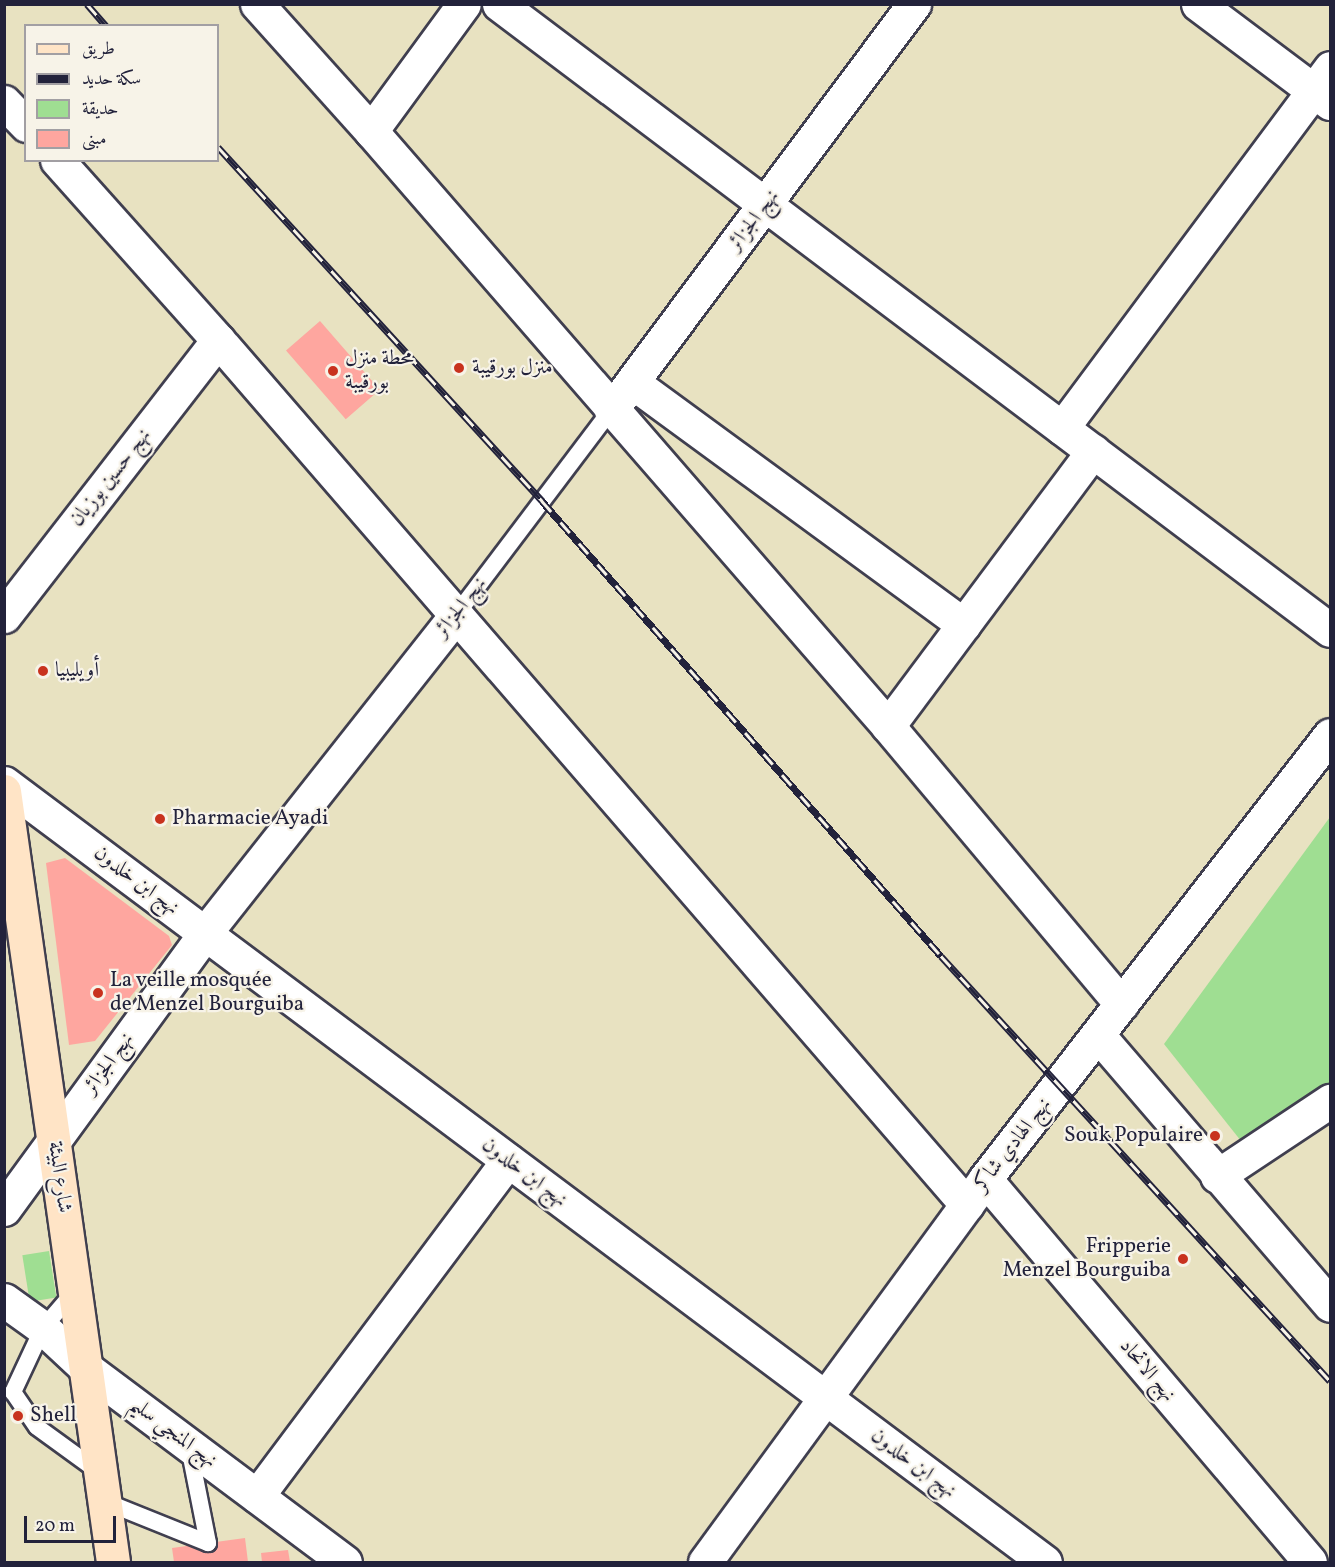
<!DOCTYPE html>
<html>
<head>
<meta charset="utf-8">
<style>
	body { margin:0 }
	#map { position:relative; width:1335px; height:1567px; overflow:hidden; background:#e8e2c1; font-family:Vollkorn,Amiri,serif }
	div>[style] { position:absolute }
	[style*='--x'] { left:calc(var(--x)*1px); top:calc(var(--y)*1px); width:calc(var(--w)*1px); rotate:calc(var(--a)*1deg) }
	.green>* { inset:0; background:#9fde92; transform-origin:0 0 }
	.building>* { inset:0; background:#fea69f; transform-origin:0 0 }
	.roads { filter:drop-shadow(2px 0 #403f4f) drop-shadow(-2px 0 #403f4f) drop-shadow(0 2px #403f4f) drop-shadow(0 -2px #403f4f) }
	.service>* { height:16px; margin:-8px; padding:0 8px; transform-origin:8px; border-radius:8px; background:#fff }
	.minor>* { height:33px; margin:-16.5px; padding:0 16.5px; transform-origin:16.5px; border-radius:16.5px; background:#fff }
	.tertiary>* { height:33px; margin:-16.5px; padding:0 16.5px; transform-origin:16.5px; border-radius:16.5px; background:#fff }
	.secondary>* { height:33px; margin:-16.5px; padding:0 16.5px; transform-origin:16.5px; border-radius:16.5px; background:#ffe4c6 }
	.rail>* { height:7px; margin-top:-3.5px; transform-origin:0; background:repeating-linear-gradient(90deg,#f7f3e8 0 14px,#22223b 0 28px); box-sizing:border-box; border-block:2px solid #22223b }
	.dots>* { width:16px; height:16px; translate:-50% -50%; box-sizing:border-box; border:3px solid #f7f3e8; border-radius:50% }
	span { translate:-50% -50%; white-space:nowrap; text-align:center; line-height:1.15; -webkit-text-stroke:4.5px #f7f3e8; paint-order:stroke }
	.street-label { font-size:21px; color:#22223b }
	.poi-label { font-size:21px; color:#22223b }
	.left { translate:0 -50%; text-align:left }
	.right { translate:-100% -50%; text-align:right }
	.frame { position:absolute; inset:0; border:6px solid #22223b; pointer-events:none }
	.legend { position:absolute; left:24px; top:24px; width:195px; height:138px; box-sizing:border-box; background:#f7f3e8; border:2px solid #a29fa3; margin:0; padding:8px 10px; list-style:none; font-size:18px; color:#22223b }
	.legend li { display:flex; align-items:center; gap:12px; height:30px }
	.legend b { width:30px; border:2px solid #a29fa3 }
	.scale { position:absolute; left:24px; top:1516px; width:92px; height:27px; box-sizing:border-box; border:3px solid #22223b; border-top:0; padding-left:8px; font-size:18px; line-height:21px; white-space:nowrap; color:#22223b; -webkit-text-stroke:4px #f7f3e8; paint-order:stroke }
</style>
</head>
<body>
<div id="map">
	<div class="green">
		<i style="clip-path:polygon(1330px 817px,1330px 1094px,1245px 1146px,1164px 1044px)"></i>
		<i style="left:49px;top:1251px;width:47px;height:27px;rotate:81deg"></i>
	</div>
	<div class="building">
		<i style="left:320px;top:321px;width:91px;height:45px;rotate:49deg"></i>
		<i style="clip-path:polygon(65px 858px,169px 936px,172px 945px,95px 1041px,69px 1045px,46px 863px)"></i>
		<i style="clip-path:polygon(245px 1538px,248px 1562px,174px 1562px,172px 1548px)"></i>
		<i style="clip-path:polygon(288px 1550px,290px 1562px,262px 1562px,261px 1553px)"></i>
	</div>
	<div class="roads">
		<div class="service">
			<i style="--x:456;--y:615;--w:257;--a:-52.9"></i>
			<i style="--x:74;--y:1292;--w:48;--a:130.7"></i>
			<i style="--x:43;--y:1328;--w:71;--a:115.1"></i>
			<i style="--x:13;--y:1392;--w:42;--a:55.6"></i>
			<i style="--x:37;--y:1427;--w:77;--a:36"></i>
			<i style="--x:189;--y:1447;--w:98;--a:78.8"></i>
			<i style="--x:106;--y:1502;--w:110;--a:21.9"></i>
		</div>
		<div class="minor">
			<i style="--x:257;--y:4;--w:171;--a:48.1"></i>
			<i style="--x:371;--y:131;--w:788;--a:49.01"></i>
			<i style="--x:888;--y:726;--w:363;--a:50"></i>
			<i style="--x:499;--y:4;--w:1040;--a:36.99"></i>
			<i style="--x:1198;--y:4;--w:165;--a:36.9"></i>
			<i style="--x:4;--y:102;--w:32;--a:46"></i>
			<i style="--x:371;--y:131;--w:157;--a:-53.8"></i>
			<i style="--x:57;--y:160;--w:241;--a:48.2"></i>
			<i style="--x:218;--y:340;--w:1144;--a:49.11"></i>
			<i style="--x:632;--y:382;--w:411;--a:36.2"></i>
			<i style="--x:611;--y:410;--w:507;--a:-53.27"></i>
			<i style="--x:1062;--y:428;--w:449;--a:-53.3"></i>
			<i style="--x:4;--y:616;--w:349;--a:-52.2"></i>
			<i style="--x:888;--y:726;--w:343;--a:-53.3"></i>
			<i style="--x:4;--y:783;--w:1300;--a:36.81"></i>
			<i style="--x:1098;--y:1035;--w:356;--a:49.3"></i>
			<i style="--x:1217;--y:1176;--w:136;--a:-33.6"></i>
			<i style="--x:985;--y:1179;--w:502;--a:49.68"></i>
			<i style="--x:4;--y:1209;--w:341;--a:-53.9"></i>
			<i style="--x:205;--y:933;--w:405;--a:-51.7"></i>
			<i style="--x:4;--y:1300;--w:48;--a:35.7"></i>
			<i style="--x:43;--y:1328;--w:60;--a:43"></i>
			<i style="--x:87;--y:1369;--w:322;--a:36.8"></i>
			<i style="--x:257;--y:1496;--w:419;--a:-53.2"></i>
		</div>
		<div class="tertiary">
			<i style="--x:705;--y:1562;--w:474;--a:-53.8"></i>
			<i style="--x:985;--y:1179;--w:562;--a:-52.15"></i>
		</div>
		<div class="secondary">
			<i style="--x:4;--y:791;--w:779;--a:81.95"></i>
		</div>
	</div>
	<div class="rail">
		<i style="--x:87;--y:4;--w:29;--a:49"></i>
		<i style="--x:218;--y:147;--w:480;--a:47.5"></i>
		<i style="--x:542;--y:501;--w:605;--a:48.75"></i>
		<i style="--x:941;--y:956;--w:576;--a:47.53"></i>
	</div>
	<div class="dots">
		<i style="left:459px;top:368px;background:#c8321e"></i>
		<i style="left:333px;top:371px;background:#c8321e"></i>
		<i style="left:43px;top:671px;background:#c8321e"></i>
		<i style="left:160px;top:819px;background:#c8321e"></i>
		<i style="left:98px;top:993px;background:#c8321e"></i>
		<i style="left:1215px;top:1136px;background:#c8321e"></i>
		<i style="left:1183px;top:1259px;background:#c8321e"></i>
		<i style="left:18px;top:1416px;background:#c8321e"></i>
	</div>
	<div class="street-label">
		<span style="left:754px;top:221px;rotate:-53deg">نهج الجزائر</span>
		<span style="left:111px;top:478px;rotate:-52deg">نهج حسين بوزيان</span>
		<span style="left:461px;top:608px;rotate:-52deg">نهج الجزائر</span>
		<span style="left:136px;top:881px;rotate:37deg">نهج ابن خلدون</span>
		<span style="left:109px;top:1064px;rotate:-54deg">نهج الجزائر</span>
		<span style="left:1013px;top:1145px;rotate:-52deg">نهج الهادي شاكر</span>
		<span style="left:524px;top:1173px;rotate:37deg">نهج ابن خلدون</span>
		<span style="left:59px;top:1177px;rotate:82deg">شارع البيئة</span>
		<span style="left:1147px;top:1371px;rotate:50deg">نهج الاتحاد</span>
		<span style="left:173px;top:1433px;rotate:37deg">نهج المنجي سليم</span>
		<span style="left:913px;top:1464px;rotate:37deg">نهج ابن خلدون</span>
	</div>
	<div class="poi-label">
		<span class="left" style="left:345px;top:371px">محطة منزل<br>بورقيبة</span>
		<span class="left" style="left:472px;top:368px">منزل بورقيبة</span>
		<span class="left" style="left:55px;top:671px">أويليبيا</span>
		<span class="left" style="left:172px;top:819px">Pharmacie Ayadi</span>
		<span class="left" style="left:110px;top:993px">La veille mosquée<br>de Menzel Bourguiba</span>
		<span class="right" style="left:1203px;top:1136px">Souk Populaire</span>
		<span class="right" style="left:1171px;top:1259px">Fripperie<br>Menzel Bourguiba</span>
		<span class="left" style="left:30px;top:1416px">Shell</span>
	</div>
	<div class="frame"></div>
	<ul class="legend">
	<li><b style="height:8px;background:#ffe4c6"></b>طريق</li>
	<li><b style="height:8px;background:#22223b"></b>سكة حديد</li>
	<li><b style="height:16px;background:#9fde92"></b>حديقة</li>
	<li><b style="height:16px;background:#fea69f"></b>مبنى</li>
	</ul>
	<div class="scale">20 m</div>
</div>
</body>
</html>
